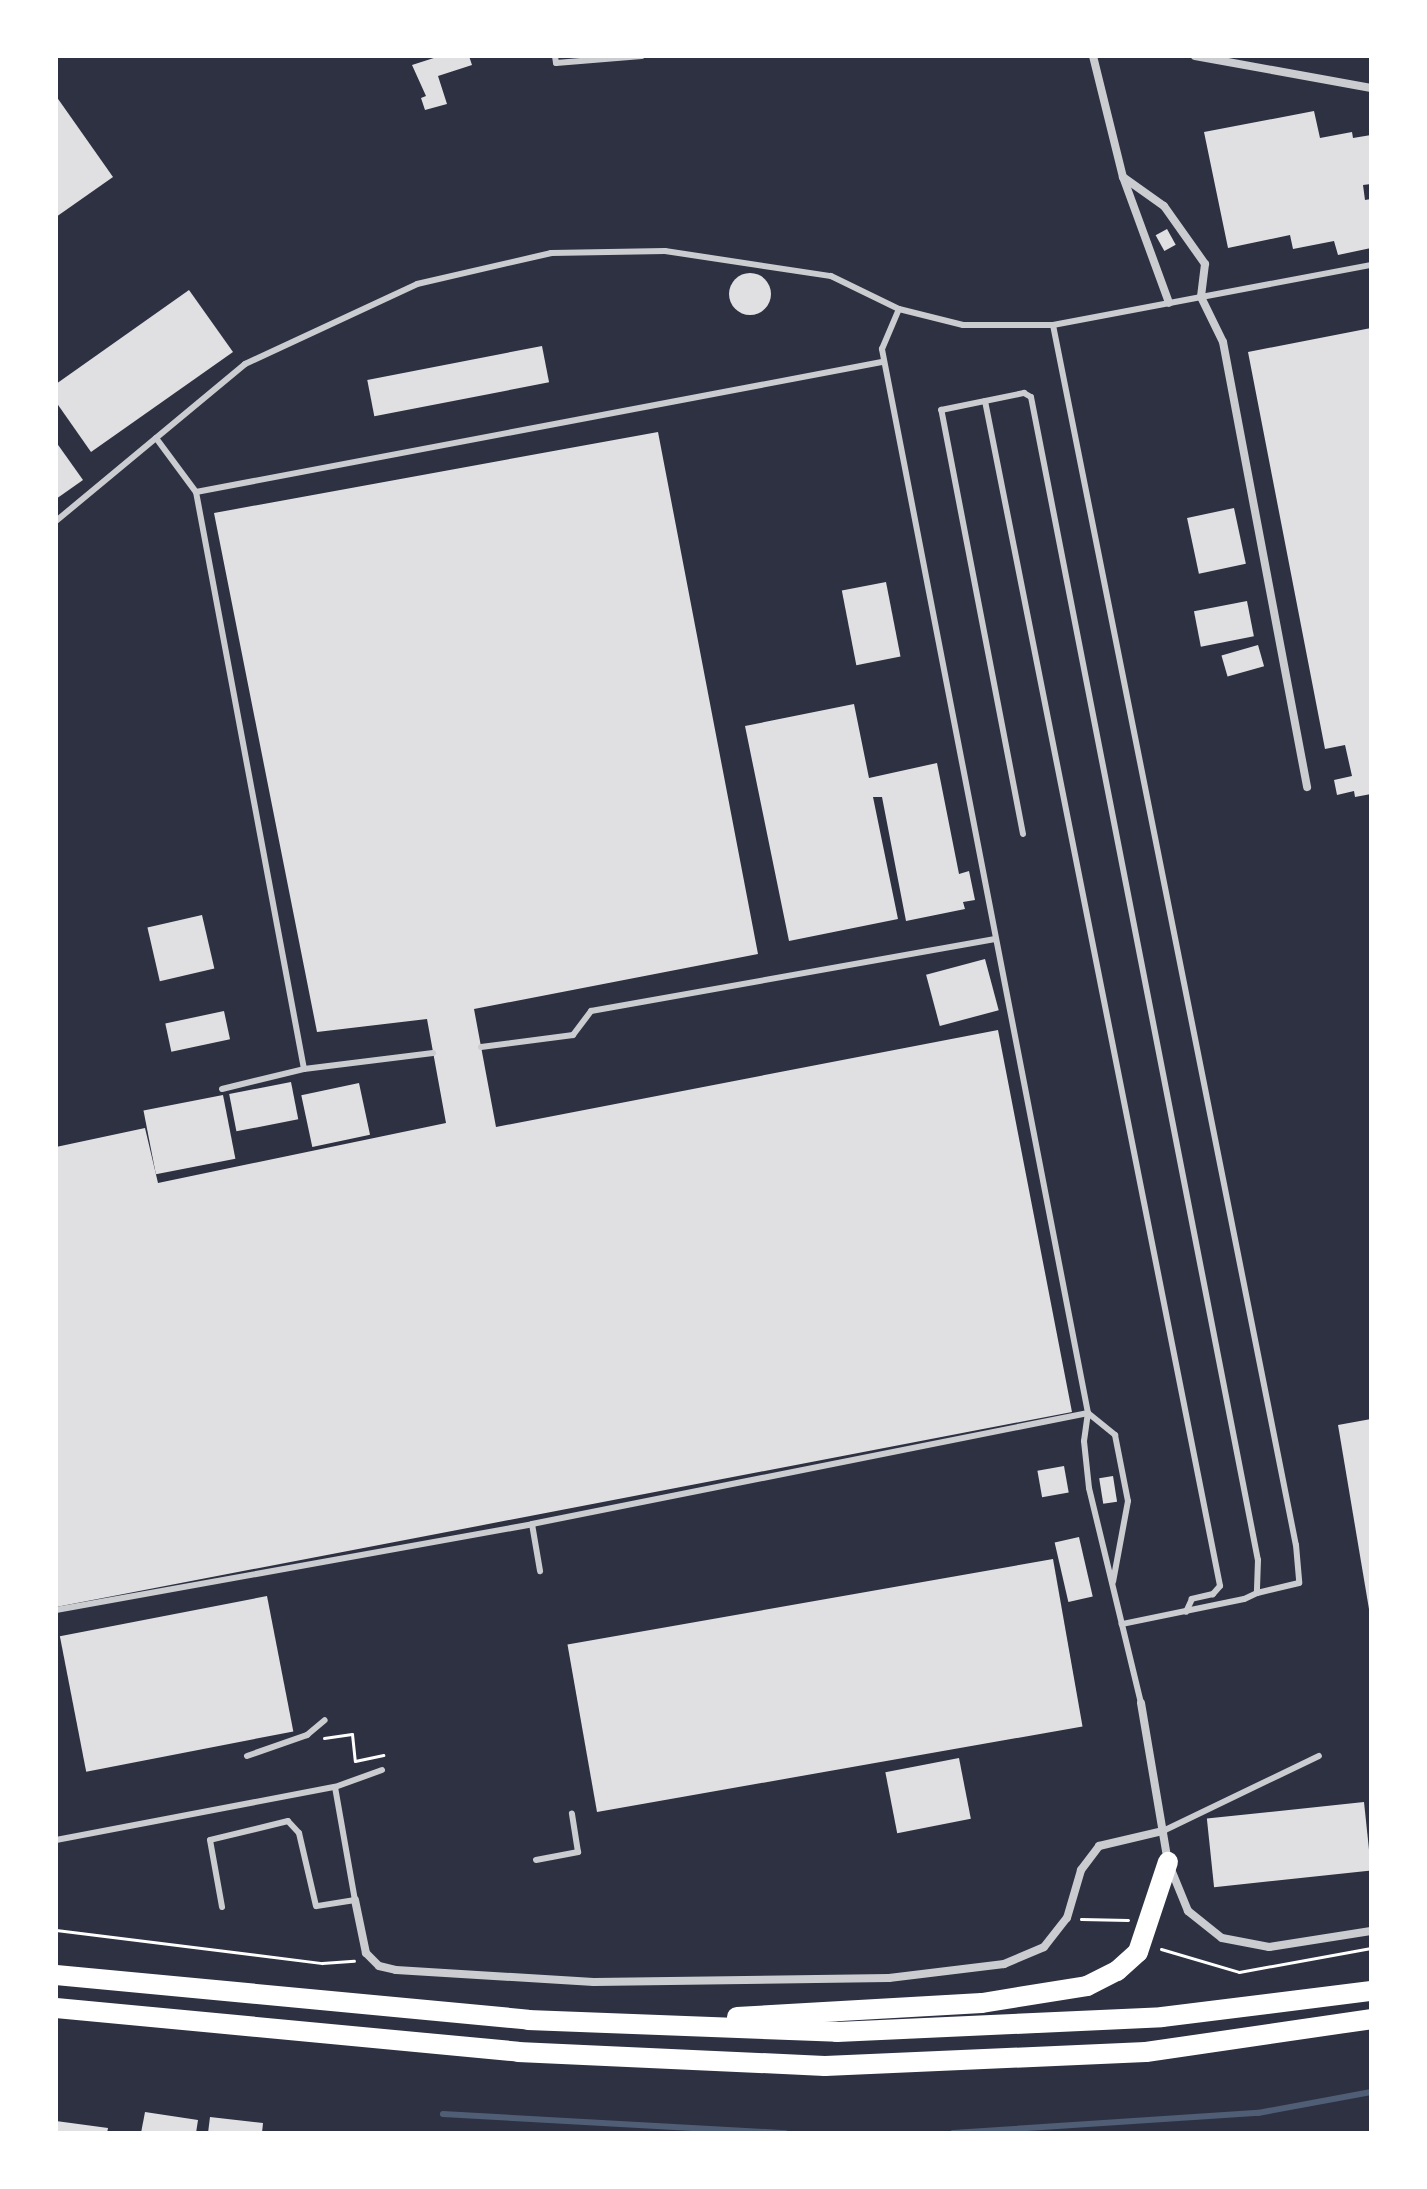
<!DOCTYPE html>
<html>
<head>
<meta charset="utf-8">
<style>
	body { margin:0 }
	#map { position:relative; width:1427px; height:2189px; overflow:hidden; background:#2d3142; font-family:"Space Grotesk",sans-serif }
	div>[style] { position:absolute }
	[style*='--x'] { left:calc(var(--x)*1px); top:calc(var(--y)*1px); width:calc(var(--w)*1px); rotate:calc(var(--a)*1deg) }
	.stream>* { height:6px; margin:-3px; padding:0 3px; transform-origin:3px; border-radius:3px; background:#4f5d75 }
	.building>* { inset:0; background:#e0e0e3; transform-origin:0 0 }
	.round { border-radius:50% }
	.path>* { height:3px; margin:-1.5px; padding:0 1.5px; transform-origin:1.5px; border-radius:1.5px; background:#fff }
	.service>* { height:6px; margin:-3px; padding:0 3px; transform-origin:3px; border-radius:3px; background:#caccd0 }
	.minor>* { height:8px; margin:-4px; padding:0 4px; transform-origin:4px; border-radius:4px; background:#caccd0 }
	.trunk>* { height:20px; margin:-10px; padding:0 10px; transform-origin:10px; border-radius:10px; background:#fff }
	span { translate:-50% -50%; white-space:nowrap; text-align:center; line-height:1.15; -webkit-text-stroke:6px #fff; paint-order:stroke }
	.frame { position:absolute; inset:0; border:58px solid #fff; pointer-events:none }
</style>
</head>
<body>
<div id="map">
	<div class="stream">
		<i style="--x:443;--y:2114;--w:343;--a:3.2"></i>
		<i style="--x:953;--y:2133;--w:306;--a:-3.8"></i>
		<i style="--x:1258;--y:2113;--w:115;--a:-10.5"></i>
	</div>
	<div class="building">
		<i style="clip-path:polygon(440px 56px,469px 56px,472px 65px,438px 76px,447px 104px,425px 110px,421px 98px,426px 96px,412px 65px)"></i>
		<i style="clip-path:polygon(56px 96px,113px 177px,56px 217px)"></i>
		<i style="clip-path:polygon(1314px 111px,1320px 138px,1352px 132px,1353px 138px,1371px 135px,1371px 184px,1363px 185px,1365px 200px,1371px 199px,1371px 248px,1338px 255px,1334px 241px,1293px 249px,1290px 235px,1228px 248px,1204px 132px)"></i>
		<i style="left:1167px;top:229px;width:18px;height:13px;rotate:61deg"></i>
		<i class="round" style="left:729px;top:273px;width:42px;height:42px"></i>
		<i style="clip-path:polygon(189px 290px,233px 352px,91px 452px,56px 402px,56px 384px)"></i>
		<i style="clip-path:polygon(1371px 328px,1371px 794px,1355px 797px,1354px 791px,1337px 795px,1334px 780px,1352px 776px,1345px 745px,1325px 749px,1248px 352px)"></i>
		<i style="left:542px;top:346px;width:37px;height:178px;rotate:79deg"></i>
		<i style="clip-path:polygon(658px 432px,758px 954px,474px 1009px,496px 1127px,998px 1030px,1072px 1412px,56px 1607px,56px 1147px,145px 1128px,158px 1183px,446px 1123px,427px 1019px,317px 1032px,214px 513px)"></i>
		<i style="clip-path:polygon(56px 442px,83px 480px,56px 499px)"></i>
		<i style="left:1234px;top:508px;width:57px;height:48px;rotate:78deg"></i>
		<i style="left:886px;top:582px;width:76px;height:45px;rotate:79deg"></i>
		<i style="left:1247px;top:601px;width:36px;height:54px;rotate:79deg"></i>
		<i style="left:1258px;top:645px;width:22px;height:38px;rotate:74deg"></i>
		<i style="clip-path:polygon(854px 704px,869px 778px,937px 763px,959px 874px,969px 871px,975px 900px,963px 902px,965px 909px,906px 921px,882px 797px,873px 797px,898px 919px,789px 941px,745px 726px)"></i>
		<i style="left:202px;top:915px;width:55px;height:56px;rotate:77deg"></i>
		<i style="left:985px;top:959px;width:53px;height:61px;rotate:75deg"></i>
		<i style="left:224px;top:1011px;width:29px;height:60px;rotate:78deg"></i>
		<i style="left:291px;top:1082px;width:38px;height:63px;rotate:79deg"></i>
		<i style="left:359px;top:1083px;width:53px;height:59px;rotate:78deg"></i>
		<i style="left:223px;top:1095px;width:65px;height:81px;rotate:79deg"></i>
		<i style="clip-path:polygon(1371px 1419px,1371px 1609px,1369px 1609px,1338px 1425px)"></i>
		<i style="left:1064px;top:1466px;width:27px;height:27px;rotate:80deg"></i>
		<i style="left:1113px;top:1476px;width:26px;height:14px;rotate:81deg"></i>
		<i style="left:1079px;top:1537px;width:61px;height:25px;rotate:77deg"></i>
		<i style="left:1053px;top:1559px;width:170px;height:493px;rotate:80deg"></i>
		<i style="left:267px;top:1596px;width:138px;height:211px;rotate:79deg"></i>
		<i style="left:959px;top:1758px;width:62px;height:75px;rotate:79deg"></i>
		<i style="left:1364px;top:1802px;width:69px;height:158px;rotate:84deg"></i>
		<i style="clip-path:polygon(145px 2112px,198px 2120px,196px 2133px,141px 2133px)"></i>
		<i style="clip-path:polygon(210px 2117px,263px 2123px,262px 2133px,208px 2133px)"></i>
		<i style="clip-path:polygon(56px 2121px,108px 2128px,107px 2133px,56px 2133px)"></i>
	</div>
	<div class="path">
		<i style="--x:324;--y:1738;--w:28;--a:-8"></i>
		<i style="--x:352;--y:1734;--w:27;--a:84"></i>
		<i style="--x:355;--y:1761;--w:29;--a:-12"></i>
		<i style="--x:1081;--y:1919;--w:47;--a:1.2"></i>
		<i style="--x:56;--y:1930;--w:268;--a:7.1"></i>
		<i style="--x:322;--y:1963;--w:32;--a:-4"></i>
		<i style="--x:1161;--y:1949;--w:81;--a:16.4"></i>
		<i style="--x:1239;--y:1972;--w:134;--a:-10.3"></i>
	</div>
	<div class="service">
		<i style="--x:555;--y:56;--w:7;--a:82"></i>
		<i style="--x:556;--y:63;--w:86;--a:-4.7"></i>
		<i style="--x:1053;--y:325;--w:1244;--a:78.74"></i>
		<i style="--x:1296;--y:1545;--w:38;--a:85"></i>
		<i style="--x:1299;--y:1583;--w:43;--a:166.6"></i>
		<i style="--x:985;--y:401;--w:1208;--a:78.78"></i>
		<i style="--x:1220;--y:1586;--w:11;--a:131"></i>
		<i style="--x:1213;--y:1594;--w:22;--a:167"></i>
		<i style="--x:1192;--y:1599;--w:14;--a:115"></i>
		<i style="--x:156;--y:438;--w:67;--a:53.5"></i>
		<i style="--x:56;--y:521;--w:246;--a:-39.7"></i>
		<i style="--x:245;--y:364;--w:190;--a:-24.9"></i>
		<i style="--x:417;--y:284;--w:138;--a:-13"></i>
		<i style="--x:551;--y:253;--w:114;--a:-1"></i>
		<i style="--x:665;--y:251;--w:168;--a:8.6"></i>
		<i style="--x:831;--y:276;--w:76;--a:25.9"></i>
		<i style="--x:1023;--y:834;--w:432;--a:-100.9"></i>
		<i style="--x:941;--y:410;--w:85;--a:-11.6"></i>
		<i style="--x:1024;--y:393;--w:8;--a:30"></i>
		<i style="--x:1031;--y:397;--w:1185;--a:78.96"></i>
		<i style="--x:1258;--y:1560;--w:33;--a:92"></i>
		<i style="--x:1257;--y:1593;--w:14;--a:155"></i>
		<i style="--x:1244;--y:1599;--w:125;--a:168.4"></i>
		<i style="--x:481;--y:1047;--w:93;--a:-7.4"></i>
		<i style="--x:573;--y:1035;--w:30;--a:-53"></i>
		<i style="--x:591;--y:1011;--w:409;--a:-10.1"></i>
		<i style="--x:304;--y:1069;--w:587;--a:-100.6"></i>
		<i style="--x:196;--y:492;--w:698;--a:-10.73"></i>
		<i style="--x:222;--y:1089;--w:84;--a:-13.7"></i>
		<i style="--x:304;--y:1069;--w:130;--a:-7.1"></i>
		<i style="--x:1088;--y:1413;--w:35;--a:39"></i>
		<i style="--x:1115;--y:1435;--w:67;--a:78.9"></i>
		<i style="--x:1128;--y:1501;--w:82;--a:100.5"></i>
		<i style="--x:532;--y:1524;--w:48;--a:80.3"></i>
		<i style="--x:56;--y:1610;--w:484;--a:-10.2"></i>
		<i style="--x:532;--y:1524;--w:567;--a:-11.29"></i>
		<i style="--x:1141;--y:1703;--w:221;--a:-103.6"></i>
		<i style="--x:1089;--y:1488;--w:47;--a:-96.1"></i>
		<i style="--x:1084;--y:1441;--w:28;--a:-82"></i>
		<i style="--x:1088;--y:1413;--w:1084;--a:-100.96"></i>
		<i style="--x:882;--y:349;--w:43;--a:-67"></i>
		<i style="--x:899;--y:309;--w:66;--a:14"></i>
		<i style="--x:963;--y:325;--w:90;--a:0"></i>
		<i style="--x:1053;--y:325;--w:324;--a:-10.7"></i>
		<i style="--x:247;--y:1756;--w:64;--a:-19.3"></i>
		<i style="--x:307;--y:1735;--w:23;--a:-40"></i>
		<i style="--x:335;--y:1787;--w:50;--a:-19.9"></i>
		<i style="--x:1163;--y:1831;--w:173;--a:-25.7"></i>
		<i style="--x:56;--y:1840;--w:284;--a:-10.8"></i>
		<i style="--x:335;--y:1787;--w:115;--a:80"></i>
		<i style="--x:355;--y:1900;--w:39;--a:171"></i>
		<i style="--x:316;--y:1906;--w:75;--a:-103.1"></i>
		<i style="--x:299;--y:1833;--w:16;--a:-133"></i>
		<i style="--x:288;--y:1821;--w:80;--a:166.3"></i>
		<i style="--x:210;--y:1840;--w:68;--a:79.8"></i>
		<i style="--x:536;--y:1860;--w:43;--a:-10.8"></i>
		<i style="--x:578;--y:1852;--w:39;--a:-99"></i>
	</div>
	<div class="minor">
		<i style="--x:1093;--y:56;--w:125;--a:76.1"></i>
		<i style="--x:1123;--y:177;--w:134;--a:69.9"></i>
		<i style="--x:1195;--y:56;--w:179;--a:10.3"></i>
		<i style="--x:1123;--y:177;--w:50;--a:35.3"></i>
		<i style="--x:1164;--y:206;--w:71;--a:54.7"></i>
		<i style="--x:1205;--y:264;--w:33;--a:97"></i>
		<i style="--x:1201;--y:297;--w:50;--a:63.9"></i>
		<i style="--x:1223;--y:342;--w:453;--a:79.3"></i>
		<i style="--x:1141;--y:1703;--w:161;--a:80.4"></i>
		<i style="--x:1168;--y:1862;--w:53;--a:67.8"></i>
		<i style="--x:1188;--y:1911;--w:43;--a:38.5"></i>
		<i style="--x:1222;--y:1938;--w:48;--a:10.8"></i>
		<i style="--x:1269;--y:1947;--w:103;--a:-8.9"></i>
		<i style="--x:355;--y:1900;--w:54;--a:78.3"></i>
		<i style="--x:366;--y:1953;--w:18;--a:45"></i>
		<i style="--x:379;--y:1966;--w:17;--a:13"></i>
		<i style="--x:396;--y:1970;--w:198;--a:3.5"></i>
		<i style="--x:594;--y:1982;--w:295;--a:-0.8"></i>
		<i style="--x:889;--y:1978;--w:116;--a:-6.9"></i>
		<i style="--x:1004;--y:1964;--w:43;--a:-23"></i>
		<i style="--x:1044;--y:1947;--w:37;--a:-52"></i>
		<i style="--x:1067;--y:1918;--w:50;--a:-73.7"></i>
		<i style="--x:1081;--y:1870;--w:30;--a:-53"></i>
		<i style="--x:1099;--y:1846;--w:66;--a:-13.2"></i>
	</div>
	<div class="trunk">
		<i style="--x:56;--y:1975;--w:474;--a:5.4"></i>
		<i style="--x:528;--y:2020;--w:309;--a:2.2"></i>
		<i style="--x:837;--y:2032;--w:325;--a:-2.6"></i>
		<i style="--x:1162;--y:2017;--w:211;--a:-7.1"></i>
		<i style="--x:56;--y:2008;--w:464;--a:5.4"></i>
		<i style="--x:518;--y:2052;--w:307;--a:2.6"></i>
		<i style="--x:825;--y:2066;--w:321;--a:-2.5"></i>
		<i style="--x:1146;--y:2052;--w:227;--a:-8.3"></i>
		<i style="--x:737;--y:2017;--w:245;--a:-3.3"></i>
		<i style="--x:982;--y:2003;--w:106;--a:-9.2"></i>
		<i style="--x:1087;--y:1986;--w:34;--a:-27"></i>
		<i style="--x:1117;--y:1971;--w:28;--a:-42"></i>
		<i style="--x:1138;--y:1952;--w:95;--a:-71.6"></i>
	</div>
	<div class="frame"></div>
</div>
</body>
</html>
